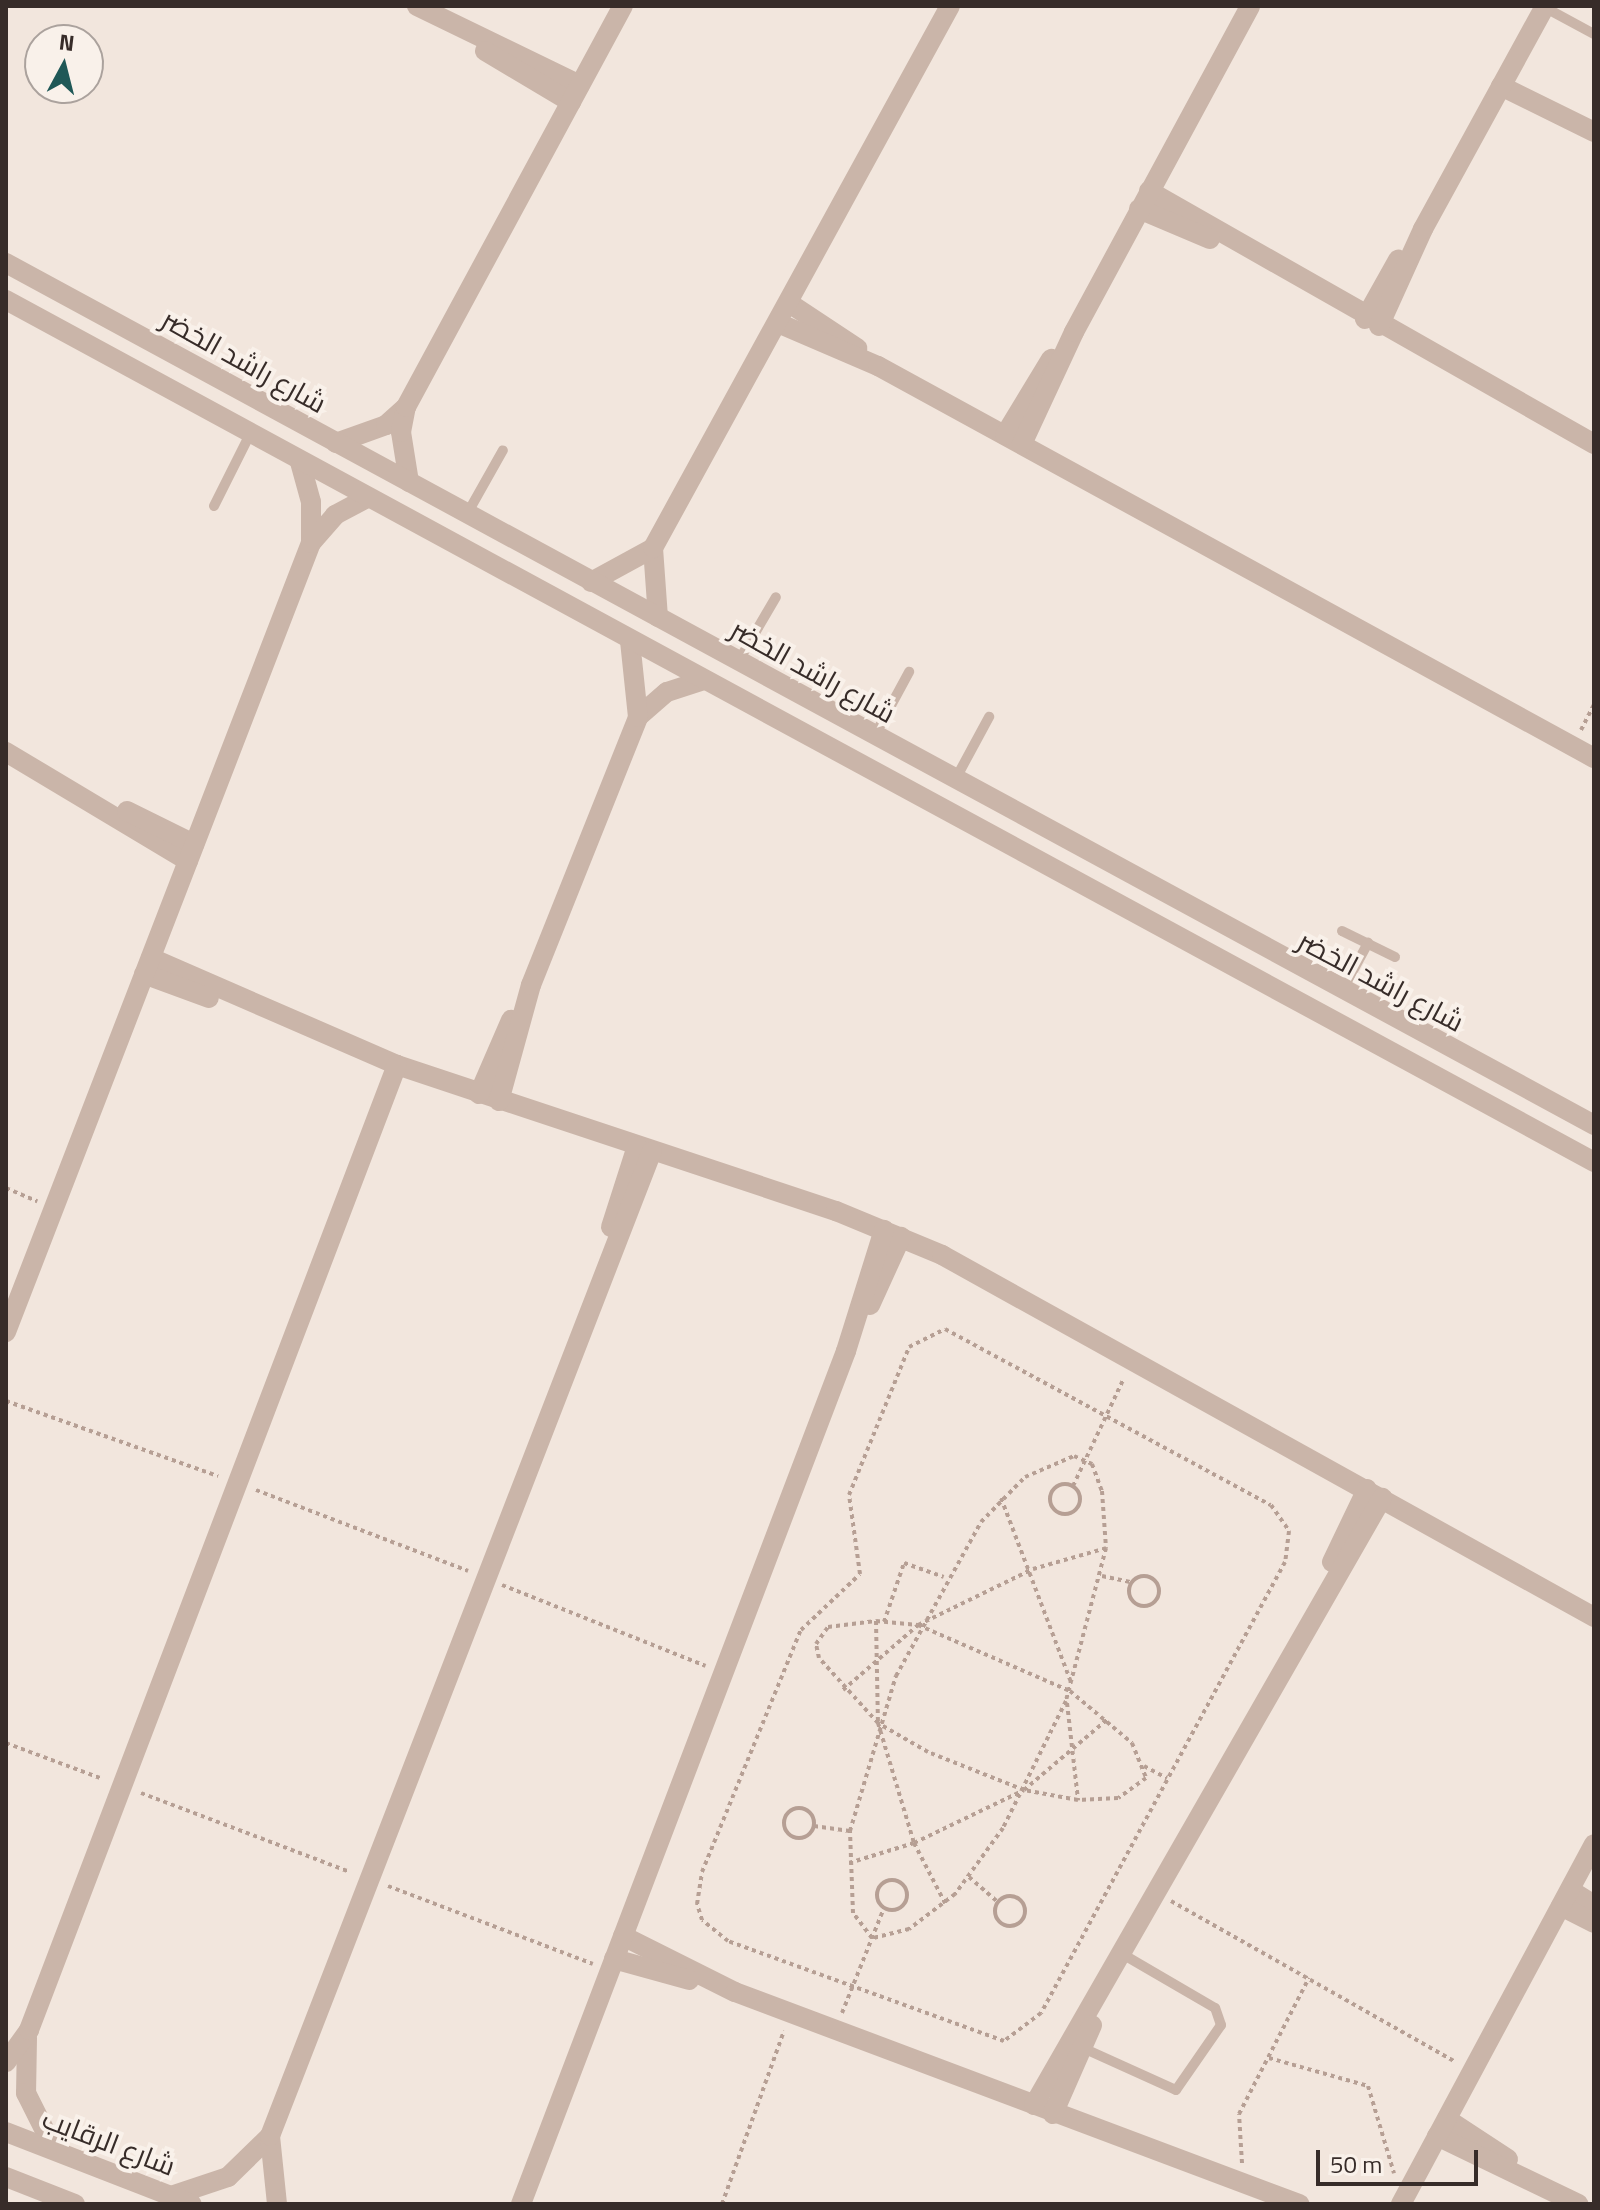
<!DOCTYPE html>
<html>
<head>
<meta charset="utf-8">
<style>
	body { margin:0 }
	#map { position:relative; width:1600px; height:2210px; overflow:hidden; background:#f2e6dd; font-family:"Titillium Web",Cairo,sans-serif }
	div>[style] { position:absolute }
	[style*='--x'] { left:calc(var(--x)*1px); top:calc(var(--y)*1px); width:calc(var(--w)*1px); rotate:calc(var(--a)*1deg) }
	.path>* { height:4px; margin-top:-2px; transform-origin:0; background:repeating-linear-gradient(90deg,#b69f94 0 4px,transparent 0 8px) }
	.path>.ring { margin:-2px; padding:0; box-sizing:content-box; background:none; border:4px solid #b69f94; border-radius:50% }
	.service>* { height:10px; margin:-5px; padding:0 5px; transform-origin:5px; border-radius:5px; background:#cab5a9 }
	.minor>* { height:20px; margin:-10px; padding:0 10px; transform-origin:10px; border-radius:10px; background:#cab5a9 }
	.tertiary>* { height:20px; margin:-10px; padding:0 10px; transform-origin:10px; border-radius:10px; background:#cab5a9 }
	span { translate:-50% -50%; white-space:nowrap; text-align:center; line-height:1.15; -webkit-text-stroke:8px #f9f1ea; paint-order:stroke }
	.street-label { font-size:28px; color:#372c29 }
	.frame { position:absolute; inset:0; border:8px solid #372c29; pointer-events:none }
	.north { position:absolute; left:24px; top:24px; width:80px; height:80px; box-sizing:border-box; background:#f9f1ea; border:2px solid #aba29d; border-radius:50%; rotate:7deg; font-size:22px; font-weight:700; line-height:32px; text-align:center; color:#372c29 }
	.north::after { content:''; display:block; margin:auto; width:28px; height:36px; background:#1f5857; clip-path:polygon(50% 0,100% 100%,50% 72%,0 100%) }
	.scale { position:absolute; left:1316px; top:2150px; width:162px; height:36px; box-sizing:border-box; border:4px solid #372c29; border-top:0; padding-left:10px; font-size:24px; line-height:28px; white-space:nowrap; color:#372c29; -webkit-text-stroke:6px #f9f1ea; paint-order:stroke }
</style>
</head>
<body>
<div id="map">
	<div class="path">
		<i style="--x:1581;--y:730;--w:29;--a:-63"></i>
		<i style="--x:6;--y:1188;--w:34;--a:23"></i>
		<i style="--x:945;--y:1329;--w:370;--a:28.4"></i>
		<i style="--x:1271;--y:1505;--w:32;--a:55"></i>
		<i style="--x:1289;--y:1531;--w:31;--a:97"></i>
		<i style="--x:1285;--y:1562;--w:513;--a:118.41"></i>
		<i style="--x:1041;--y:2013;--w:46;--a:142.9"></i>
		<i style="--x:1004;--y:2041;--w:294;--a:-160.1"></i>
		<i style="--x:728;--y:1941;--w:33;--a:-141"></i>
		<i style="--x:702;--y:1920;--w:17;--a:-107"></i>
		<i style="--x:697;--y:1904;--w:32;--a:-81"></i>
		<i style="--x:702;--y:1872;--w:261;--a:-67.8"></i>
		<i style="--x:801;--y:1630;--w:81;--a:-43.5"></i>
		<i style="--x:860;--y:1574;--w:80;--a:-97.9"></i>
		<i style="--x:849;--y:1495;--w:160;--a:-67.9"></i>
		<i style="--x:909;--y:1347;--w:40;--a:-26.6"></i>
		<i style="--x:6;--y:1401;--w:225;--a:19.5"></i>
		<i style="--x:1074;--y:1456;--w:20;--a:24"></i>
		<i style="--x:1092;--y:1464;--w:29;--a:70"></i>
		<i style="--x:1102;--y:1491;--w:57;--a:86"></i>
		<i style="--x:1106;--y:1548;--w:158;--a:104.7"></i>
		<i style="--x:1066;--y:1701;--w:142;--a:116.4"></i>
		<i style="--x:1003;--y:1828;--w:82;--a:126"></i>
		<i style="--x:955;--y:1894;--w:58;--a:142.7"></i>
		<i style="--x:909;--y:1929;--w:38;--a:166"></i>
		<i style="--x:872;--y:1938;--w:31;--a:-127"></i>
		<i style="--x:853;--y:1913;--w:82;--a:-92.1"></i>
		<i style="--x:850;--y:1831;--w:162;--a:-73.5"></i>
		<i style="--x:896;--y:1676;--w:176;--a:-61.1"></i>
		<i style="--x:981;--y:1522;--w:63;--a:-45.6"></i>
		<i style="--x:1025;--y:1477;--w:53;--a:-23.2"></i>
		<i class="ring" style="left:1050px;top:1484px;width:26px;height:26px"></i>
		<i style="--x:1073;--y:1486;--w:117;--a:-64.7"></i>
		<i style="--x:256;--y:1490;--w:227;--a:20.9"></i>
		<i style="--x:1001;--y:1498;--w:197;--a:69.2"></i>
		<i class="ring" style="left:1129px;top:1576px;width:26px;height:26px"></i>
		<i style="--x:1102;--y:1576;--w:30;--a:12"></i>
		<i style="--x:502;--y:1585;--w:219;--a:21.7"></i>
		<i style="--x:876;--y:1621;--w:42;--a:5.4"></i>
		<i style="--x:918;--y:1625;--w:166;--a:23.5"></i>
		<i style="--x:1070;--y:1691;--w:81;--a:40"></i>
		<i style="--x:1132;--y:1743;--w:38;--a:68"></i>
		<i style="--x:1146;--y:1778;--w:34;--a:144"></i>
		<i style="--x:1118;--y:1798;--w:40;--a:177.1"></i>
		<i style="--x:1078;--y:1800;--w:55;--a:-169.5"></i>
		<i style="--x:1024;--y:1790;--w:103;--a:-158.4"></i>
		<i style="--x:928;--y:1752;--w:58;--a:-149.9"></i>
		<i style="--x:878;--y:1723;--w:88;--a:-132.2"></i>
		<i style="--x:819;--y:1658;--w:14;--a:-102"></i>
		<i style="--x:816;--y:1644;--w:21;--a:-55"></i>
		<i style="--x:828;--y:1627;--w:48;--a:-7.1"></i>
		<i style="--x:876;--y:1621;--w:102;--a:88.9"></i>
		<i style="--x:878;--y:1723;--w:125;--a:73.3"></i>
		<i style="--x:914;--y:1843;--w:68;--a:62.7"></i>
		<i style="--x:884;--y:1622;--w:62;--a:-71.3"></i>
		<i style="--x:904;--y:1563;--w:42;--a:19.3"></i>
		<i style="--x:843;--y:1690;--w:99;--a:-40.9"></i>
		<i style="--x:918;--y:1625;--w:128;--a:-26"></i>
		<i style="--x:1033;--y:1569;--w:76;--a:-16"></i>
		<i style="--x:1067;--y:1703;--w:98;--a:83.5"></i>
		<i style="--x:6;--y:1743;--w:103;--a:20.4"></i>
		<i style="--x:1144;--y:1766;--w:26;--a:28"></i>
		<i style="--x:141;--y:1793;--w:223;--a:20.7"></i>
		<i class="ring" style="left:784px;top:1808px;width:26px;height:26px"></i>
		<i style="--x:814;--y:1826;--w:36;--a:8"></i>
		<i style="--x:849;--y:1863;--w:68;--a:-17.1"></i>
		<i style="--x:914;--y:1843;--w:122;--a:-25.7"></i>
		<i style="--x:1024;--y:1790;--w:111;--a:-40.3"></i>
		<i style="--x:969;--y:1877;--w:37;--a:41"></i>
		<i class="ring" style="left:877px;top:1880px;width:26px;height:26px"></i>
		<i style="--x:388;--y:1886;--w:219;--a:20.8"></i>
		<i class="ring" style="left:995px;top:1896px;width:26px;height:26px"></i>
		<i style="--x:1171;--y:1901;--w:327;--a:29.5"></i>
		<i style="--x:842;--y:2013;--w:113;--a:-68.2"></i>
		<i style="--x:1269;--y:2058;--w:103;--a:15.8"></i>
		<i style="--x:1368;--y:2086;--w:91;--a:73.4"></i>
		<i style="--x:1242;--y:2163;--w:49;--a:-93.5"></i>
		<i style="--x:1239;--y:2114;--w:153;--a:-62.8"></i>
		<i style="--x:722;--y:2204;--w:184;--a:-70.3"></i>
	</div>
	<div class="service">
		<i style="--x:1544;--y:7;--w:57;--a:28.4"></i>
		<i style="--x:214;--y:506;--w:80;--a:-63.4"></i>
		<i style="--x:467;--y:514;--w:73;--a:-60.6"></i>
		<i style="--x:738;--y:662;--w:75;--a:-59.7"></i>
		<i style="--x:875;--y:735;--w:72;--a:-61.6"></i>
		<i style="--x:955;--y:780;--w:72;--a:-61.6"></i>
		<i style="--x:1342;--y:931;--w:59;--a:26.1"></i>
		<i style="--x:1342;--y:991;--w:55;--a:-61.6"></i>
		<i style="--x:1083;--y:2048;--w:102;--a:24.3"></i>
		<i style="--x:1176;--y:2090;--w:79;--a:-55.3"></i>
		<i style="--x:1221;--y:2025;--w:18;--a:-109"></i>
		<i style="--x:1215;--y:2008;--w:105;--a:-149.8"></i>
	</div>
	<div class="minor">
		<i style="--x:417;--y:6;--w:181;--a:25.9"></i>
		<i style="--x:485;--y:51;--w:100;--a:30.7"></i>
		<i style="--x:1501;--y:86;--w:104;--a:26.3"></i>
		<i style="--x:1149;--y:191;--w:512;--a:29.62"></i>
		<i style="--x:1139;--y:209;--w:77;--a:22.9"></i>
		<i style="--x:789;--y:303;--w:82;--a:33.5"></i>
		<i style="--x:1365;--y:319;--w:68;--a:-60.8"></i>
		<i style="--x:778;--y:323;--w:109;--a:23.3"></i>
		<i style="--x:878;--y:366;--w:816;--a:28.7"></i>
		<i style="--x:1379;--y:326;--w:107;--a:-65.6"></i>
		<i style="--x:1423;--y:229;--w:254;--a:-61.3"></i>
		<i style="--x:1005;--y:435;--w:89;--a:-58.8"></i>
		<i style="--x:336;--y:443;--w:53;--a:-19.8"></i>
		<i style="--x:386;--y:425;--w:27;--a:-42"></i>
		<i style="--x:1022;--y:444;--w:123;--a:-65.1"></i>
		<i style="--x:1074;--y:332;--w:370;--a:-61.6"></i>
		<i style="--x:300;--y:462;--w:41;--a:74.6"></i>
		<i style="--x:311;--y:502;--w:41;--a:90"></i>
		<i style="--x:409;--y:482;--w:51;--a:-99.1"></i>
		<i style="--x:401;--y:432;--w:25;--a:-79"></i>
		<i style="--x:406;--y:407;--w:456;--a:-61.6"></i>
		<i style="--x:653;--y:548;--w:69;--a:85.9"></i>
		<i style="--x:591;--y:582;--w:71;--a:-28.7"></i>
		<i style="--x:653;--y:548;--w:618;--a:-61.28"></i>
		<i style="--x:638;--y:717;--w:38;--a:-41"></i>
		<i style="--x:667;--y:692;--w:38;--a:-18"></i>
		<i style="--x:6;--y:752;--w:212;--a:30.9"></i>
		<i style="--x:127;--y:811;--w:75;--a:26.2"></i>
		<i style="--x:151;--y:958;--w:268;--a:23.5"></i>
		<i style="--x:397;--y:1065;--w:463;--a:18.4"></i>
		<i style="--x:836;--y:1211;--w:115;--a:22.5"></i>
		<i style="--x:942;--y:1255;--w:746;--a:29.04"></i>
		<i style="--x:144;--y:974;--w:69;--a:20.3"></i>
		<i style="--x:479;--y:1094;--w:81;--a:-66.6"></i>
		<i style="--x:499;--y:1101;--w:120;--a:-74.6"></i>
		<i style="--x:531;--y:985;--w:289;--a:-68.2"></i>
		<i style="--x:638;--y:717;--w:76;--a:-96"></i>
		<i style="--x:611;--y:1227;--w:85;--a:-72.2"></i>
		<i style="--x:870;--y:1305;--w:75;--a:-65.5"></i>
		<i style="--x:6;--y:1332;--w:846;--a:-68.87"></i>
		<i style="--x:311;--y:543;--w:37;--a:-49"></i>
		<i style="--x:335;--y:515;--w:36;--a:-28"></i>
		<i style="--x:1332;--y:1562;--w:81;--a:-64.4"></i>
		<i style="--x:1570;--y:1890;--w:28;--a:32"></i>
		<i style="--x:1561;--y:1906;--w:37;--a:27"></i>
		<i style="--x:623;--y:1936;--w:125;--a:26.6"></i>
		<i style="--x:735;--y:1992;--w:603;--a:20.6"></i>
		<i style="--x:614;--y:1959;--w:78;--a:15.6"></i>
		<i style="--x:27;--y:2038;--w:55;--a:91"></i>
		<i style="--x:26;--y:2093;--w:63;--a:63.4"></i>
		<i style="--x:6;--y:2062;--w:39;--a:-54"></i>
		<i style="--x:29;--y:2030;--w:1033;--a:-69.13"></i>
		<i style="--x:1034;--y:2105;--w:700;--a:-60.17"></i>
		<i style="--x:1053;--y:2114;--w:97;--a:-66.3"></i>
		<i style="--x:1447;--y:2119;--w:73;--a:33.3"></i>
		<i style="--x:1437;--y:2136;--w:157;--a:25.7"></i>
		<i style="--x:171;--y:2196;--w:60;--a:-18.4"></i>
		<i style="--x:228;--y:2177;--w:59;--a:-44.3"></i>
		<i style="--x:277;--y:2204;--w:68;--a:-95.9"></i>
		<i style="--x:270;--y:2136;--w:1056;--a:-68.8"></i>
		<i style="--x:521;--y:2204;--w:913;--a:-69.14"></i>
		<i style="--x:846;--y:1351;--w:127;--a:-72.6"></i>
		<i style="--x:1401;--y:2204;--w:408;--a:-61.8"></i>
	</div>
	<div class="tertiary">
		<i style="--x:6;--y:263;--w:1807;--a:28.49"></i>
		<i style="--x:6;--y:300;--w:1807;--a:28.49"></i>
		<i style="--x:6;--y:2132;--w:199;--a:21.2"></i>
		<i style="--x:6;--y:2177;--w:74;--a:21.4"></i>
	</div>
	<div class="street-label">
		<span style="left:244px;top:361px;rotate:29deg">شارع راشد الخضر</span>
		<span style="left:813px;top:671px;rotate:29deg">شارع راشد الخضر</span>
		<span style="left:1381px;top:981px;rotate:28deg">شارع راشد الخضر</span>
		<span style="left:109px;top:2142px;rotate:21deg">شارع الرقايب</span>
	</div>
	<div class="frame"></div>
	<div class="north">N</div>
	<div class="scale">50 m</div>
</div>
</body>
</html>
